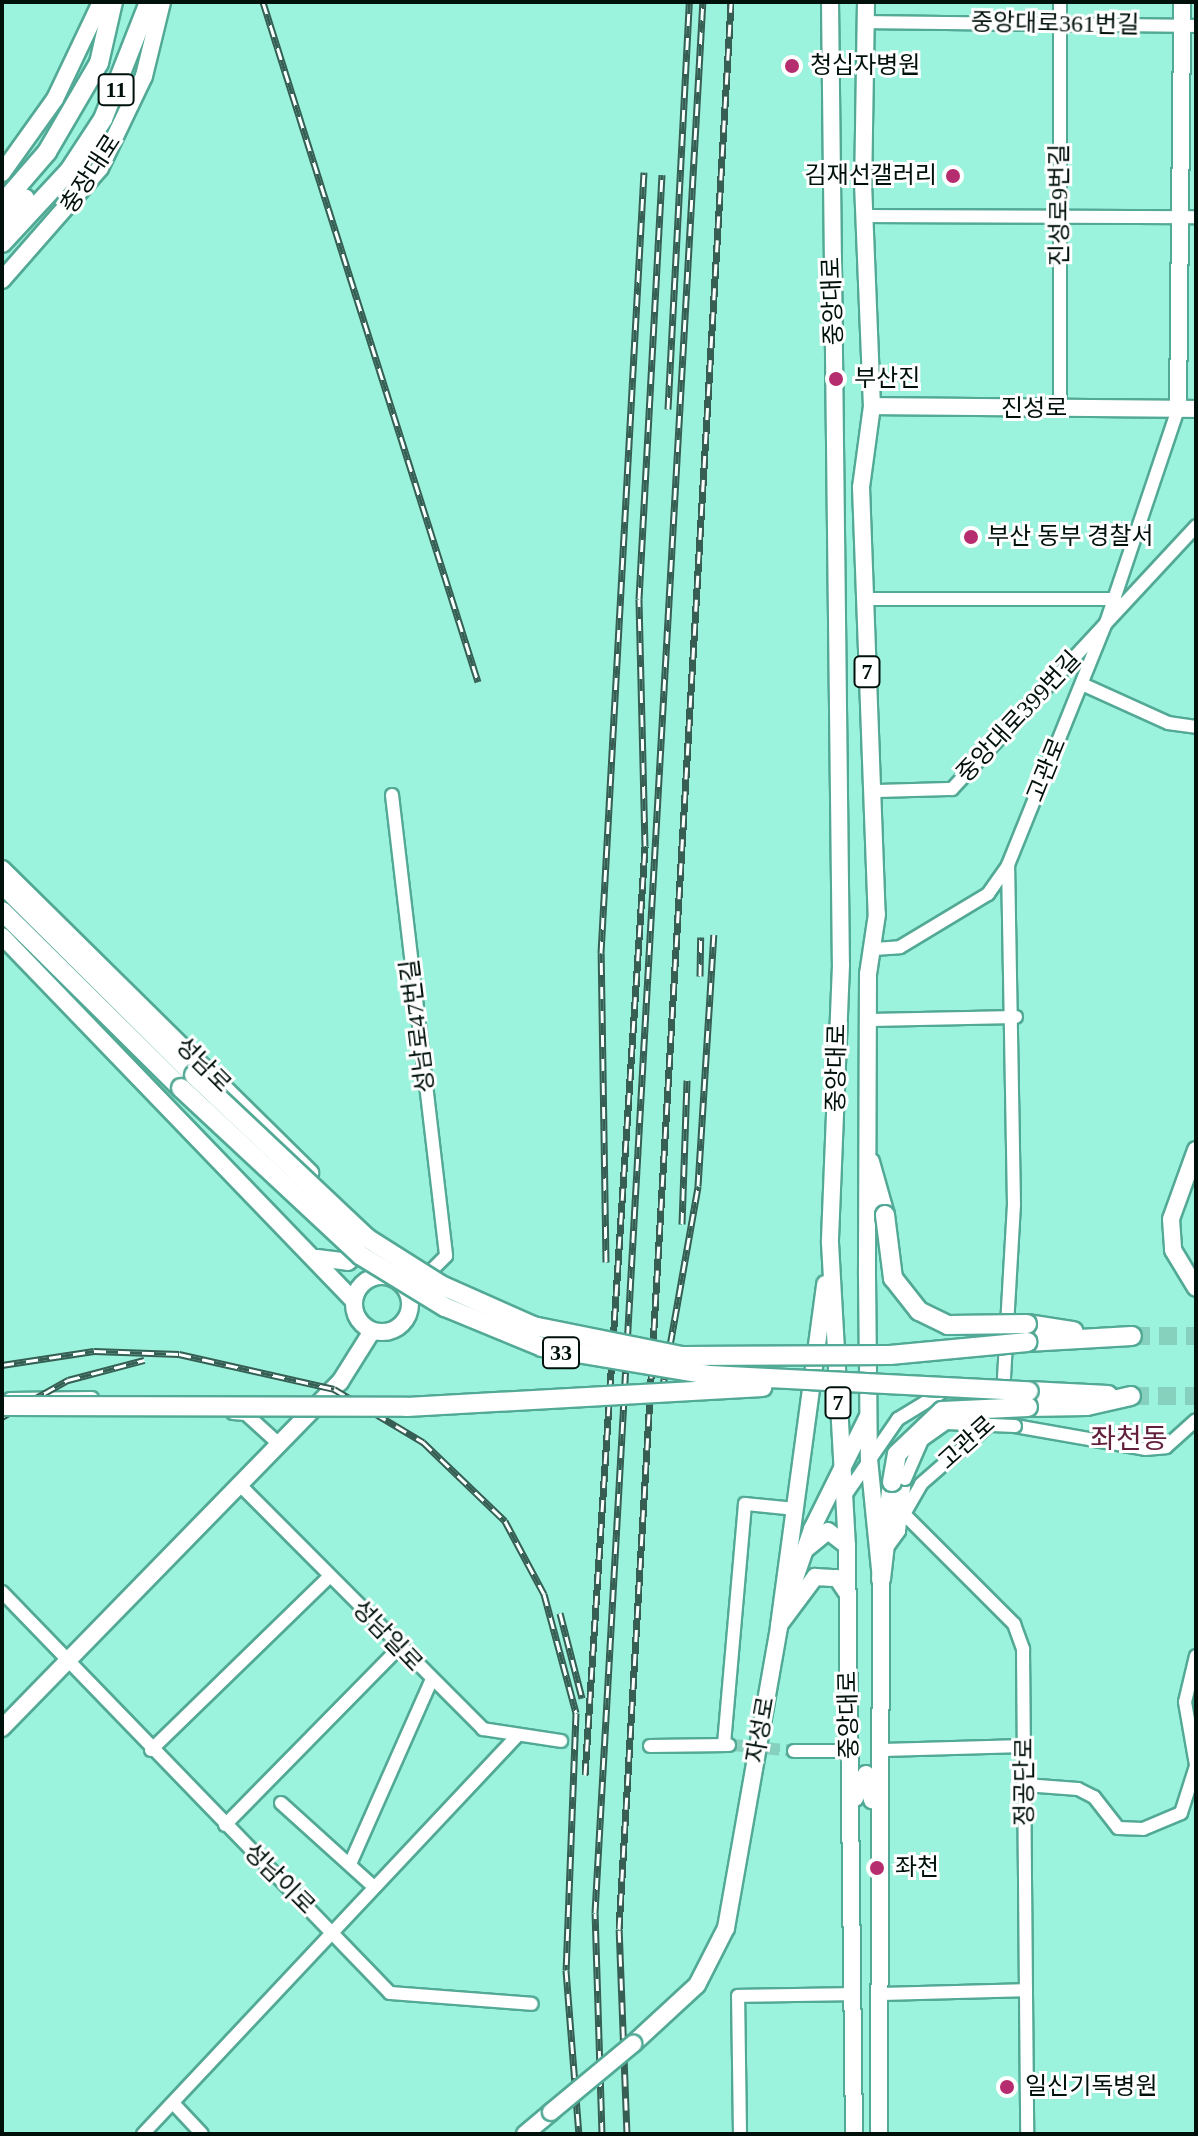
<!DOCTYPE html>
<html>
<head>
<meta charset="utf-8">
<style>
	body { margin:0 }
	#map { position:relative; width:1198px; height:2136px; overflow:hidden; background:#9cf3dd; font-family:"Times New Roman","Noto Sans KR",serif }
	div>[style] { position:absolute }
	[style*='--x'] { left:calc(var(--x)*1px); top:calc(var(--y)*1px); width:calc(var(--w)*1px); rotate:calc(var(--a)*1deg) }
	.minor-tunnel>* { height:12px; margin-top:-6px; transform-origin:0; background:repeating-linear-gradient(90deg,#85d1be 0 12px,transparent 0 18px) }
	.highway-tunnel>* { height:18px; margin-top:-9px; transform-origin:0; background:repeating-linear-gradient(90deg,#85d1be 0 18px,transparent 0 27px) }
	.roads { filter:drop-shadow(2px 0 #52a995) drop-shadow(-2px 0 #52a995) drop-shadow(0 2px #52a995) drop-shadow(0 -2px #52a995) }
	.minor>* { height:12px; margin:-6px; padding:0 6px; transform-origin:6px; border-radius:6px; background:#fff }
	.major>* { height:16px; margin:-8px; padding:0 8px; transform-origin:8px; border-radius:8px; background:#fff }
	.major>.ring { margin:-8px; padding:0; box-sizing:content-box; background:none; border:16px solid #fff; border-radius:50% }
	.highway>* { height:18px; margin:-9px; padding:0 9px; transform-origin:9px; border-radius:9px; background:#fff }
	.rail>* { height:7px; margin-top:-3.5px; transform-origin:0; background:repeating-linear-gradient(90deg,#fff 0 12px,#365e53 0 24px); box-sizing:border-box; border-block:2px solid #365e53 }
	.bridges { filter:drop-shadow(2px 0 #52a995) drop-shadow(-2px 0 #52a995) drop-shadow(0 2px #52a995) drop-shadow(0 -2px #52a995) }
	.minor-bridge>* { height:12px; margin:-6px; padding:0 6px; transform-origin:6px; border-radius:6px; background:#fff }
	.major-bridge>* { height:16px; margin:-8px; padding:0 8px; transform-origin:8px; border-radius:8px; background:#fff }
	.highway-bridge>* { height:18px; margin:-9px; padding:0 9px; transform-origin:9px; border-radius:9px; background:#fff }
	.dots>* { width:22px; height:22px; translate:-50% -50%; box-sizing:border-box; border:4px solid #fff; border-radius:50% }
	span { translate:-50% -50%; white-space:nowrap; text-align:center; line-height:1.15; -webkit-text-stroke:6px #fff; paint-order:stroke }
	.shield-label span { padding:2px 6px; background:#fff; border:2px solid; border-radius:6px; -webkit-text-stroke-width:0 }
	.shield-label { font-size:22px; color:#00100b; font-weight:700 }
	.street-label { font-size:24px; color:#00100b }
	.poi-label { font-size:24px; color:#00100b }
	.left { translate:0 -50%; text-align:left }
	.right { translate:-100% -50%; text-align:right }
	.quarter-label { font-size:28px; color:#611f3c }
	.frame { position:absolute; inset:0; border:4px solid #00100b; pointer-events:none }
</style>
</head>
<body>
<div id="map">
	<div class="minor-tunnel">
		<i style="--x:732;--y:1745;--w:62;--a:5.5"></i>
	</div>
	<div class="highway-tunnel">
		<i style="--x:1132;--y:1336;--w:64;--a:0"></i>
		<i style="--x:1131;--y:1396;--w:65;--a:0"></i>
	</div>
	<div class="roads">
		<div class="minor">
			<i style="--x:1060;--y:2;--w:407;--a:90"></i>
			<i style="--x:865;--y:22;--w:331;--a:0.7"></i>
			<i style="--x:867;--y:216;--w:329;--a:0.2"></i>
			<i style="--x:866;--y:599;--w:249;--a:0"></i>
			<i style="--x:1082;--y:684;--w:94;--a:24.4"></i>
			<i style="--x:1168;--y:723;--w:28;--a:8"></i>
			<i style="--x:874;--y:791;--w:78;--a:-1.5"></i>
			<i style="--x:952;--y:789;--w:359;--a:-47.1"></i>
			<i style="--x:392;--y:795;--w:464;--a:83.3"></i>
			<i style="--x:446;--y:1256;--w:33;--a:135"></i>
			<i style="--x:874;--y:949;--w:26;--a:-4"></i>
			<i style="--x:900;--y:947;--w:103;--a:-31.1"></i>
			<i style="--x:988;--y:894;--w:35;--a:-55"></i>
			<i style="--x:870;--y:1020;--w:146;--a:-1.2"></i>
			<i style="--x:1003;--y:1395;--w:190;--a:-86.7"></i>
			<i style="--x:1014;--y:1205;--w:340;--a:-91"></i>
			<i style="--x:1008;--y:865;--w:261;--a:-68"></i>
			<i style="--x:1106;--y:623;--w:226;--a:-71.4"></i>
			<i style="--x:10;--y:1399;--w:82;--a:-0.7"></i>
			<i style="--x:233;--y:1413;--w:13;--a:4"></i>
			<i style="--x:246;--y:1414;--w:45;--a:42.3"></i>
			<i style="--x:1015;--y:1426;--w:132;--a:10"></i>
			<i style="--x:1145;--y:1449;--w:21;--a:-5"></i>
			<i style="--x:1166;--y:1447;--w:40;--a:-42"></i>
			<i style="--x:239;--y:1484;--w:346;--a:45.1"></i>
			<i style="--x:483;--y:1729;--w:79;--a:8.7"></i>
			<i style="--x:844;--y:1497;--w:95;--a:-55.3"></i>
			<i style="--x:898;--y:1419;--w:54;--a:-31.3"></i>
			<i style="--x:904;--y:1514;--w:34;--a:-60"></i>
			<i style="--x:921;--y:1484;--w:94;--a:-41.1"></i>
			<i style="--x:904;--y:1514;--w:156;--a:45"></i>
			<i style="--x:1014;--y:1624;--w:27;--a:70"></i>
			<i style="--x:1023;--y:1649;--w:485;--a:89.5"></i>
			<i style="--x:889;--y:1545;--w:17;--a:-54"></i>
			<i style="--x:899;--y:1531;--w:52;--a:-83.4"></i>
			<i style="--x:2;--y:1592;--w:558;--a:45.94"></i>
			<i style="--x:390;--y:1993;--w:142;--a:4.4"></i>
			<i style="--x:1196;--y:1656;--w:47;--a:103.4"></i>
			<i style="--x:1185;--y:1702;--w:64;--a:80.1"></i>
			<i style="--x:724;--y:1744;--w:241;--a:-85"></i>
			<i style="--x:745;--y:1504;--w:50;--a:5.7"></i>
			<i style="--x:650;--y:1746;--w:79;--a:-0.7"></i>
			<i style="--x:151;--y:1750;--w:248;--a:-44.2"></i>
			<i style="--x:883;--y:1750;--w:141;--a:-1.6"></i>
			<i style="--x:794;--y:1751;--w:56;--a:0"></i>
			<i style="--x:1025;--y:1785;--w:53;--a:4.3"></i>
			<i style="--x:1078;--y:1789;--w:18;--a:27"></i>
			<i style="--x:1094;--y:1797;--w:39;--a:52"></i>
			<i style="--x:1118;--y:1828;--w:25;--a:2"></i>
			<i style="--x:1143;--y:1829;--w:41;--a:-22.8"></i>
			<i style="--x:1181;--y:1813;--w:49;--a:-72.3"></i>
			<i style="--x:281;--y:1803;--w:124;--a:42.1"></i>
			<i style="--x:225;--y:1825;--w:248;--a:-45.5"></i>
			<i style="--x:350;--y:1864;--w:200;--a:-66.1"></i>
			<i style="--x:878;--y:1994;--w:148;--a:-1.5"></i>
			<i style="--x:173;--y:2103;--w:42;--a:46.9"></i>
			<i style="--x:143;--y:2134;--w:546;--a:-46.78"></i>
			<i style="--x:740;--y:2134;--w:138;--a:-90.8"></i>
			<i style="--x:738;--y:1996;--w:115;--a:-1"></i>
		</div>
		<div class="major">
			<i style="--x:830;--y:2;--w:963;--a:89.35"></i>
			<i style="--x:841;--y:965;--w:278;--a:92.3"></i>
			<i style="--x:830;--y:1243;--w:303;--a:86.8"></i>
			<i style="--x:847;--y:1546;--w:588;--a:89.32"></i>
			<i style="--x:866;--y:2;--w:181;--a:90.9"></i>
			<i style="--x:863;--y:183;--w:223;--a:87.7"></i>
			<i style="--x:872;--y:406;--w:82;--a:97.7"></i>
			<i style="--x:861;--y:487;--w:427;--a:87.9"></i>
			<i style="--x:877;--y:914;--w:61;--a:98.5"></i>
			<i style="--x:868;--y:974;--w:302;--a:90.2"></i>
			<i style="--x:867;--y:1276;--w:183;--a:89.4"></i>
			<i style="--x:869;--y:1459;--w:121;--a:84.3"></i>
			<i style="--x:881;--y:1579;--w:555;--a:90.21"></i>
			<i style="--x:2;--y:173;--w:91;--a:-54.4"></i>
			<i style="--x:55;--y:99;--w:107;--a:-64.6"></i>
			<i style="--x:2;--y:280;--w:149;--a:-48.8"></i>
			<i style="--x:100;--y:168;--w:102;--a:-64.4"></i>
			<i style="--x:144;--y:76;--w:76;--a:-76.3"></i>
			<i style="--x:872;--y:406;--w:324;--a:0.5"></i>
			<i style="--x:1178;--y:409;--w:407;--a:-89.4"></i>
			<i style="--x:2;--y:869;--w:433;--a:44.6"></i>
			<i style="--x:2;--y:936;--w:507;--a:46.04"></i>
			<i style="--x:1196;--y:1150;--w:73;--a:109.9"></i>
			<i style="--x:1171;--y:1219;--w:31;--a:86"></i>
			<i style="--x:1173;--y:1250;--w:44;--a:58.8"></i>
			<i style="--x:317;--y:1258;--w:31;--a:7"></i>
			<i style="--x:348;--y:1262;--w:26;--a:-43"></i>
			<i class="ring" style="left:354px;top:1276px;width:40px;height:40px"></i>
			<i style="--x:806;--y:1549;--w:28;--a:-39"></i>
			<i style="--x:828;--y:1531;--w:24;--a:38"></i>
			<i style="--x:791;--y:1590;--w:65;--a:-71"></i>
			<i style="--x:812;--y:1529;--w:124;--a:-63.6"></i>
			<i style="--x:780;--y:1624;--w:59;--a:-53.3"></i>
			<i style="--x:815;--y:1577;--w:22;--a:3"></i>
			<i style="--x:837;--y:1578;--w:18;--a:56"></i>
			<i style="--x:2;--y:1728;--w:484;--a:-45.7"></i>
			<i style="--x:340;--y:1382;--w:60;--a:-57.9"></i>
			<i style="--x:855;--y:1798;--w:26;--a:-65"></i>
			<i style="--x:866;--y:1774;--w:27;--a:77"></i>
			<i style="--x:633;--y:2044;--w:87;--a:-42.7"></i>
			<i style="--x:697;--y:1985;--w:64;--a:-63"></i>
			<i style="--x:726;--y:1928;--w:307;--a:-80"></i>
			<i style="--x:779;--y:1626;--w:345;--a:-82.3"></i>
			<i style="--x:525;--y:2134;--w:34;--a:-40"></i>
		</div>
		<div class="highway">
			<i style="--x:2;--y:204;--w:69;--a:-49.1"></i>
			<i style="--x:47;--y:152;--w:103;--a:-59.7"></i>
			<i style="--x:99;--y:63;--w:63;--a:-77.1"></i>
			<i style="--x:2;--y:222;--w:33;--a:-46"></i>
			<i style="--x:2;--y:243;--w:98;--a:-47.1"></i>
			<i style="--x:69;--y:171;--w:62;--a:-56.8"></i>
			<i style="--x:103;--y:119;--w:126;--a:-68.5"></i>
			<i style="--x:2;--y:884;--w:271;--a:44.9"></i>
			<i style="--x:2;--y:911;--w:252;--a:44.7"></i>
			<i style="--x:870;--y:1162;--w:55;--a:74.2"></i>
			<i style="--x:1027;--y:1324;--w:47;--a:8.7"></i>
			<i style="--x:1027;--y:1342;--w:105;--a:-3.3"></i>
			<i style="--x:1029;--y:1391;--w:79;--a:2.9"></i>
			<i style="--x:1028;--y:1407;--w:59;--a:-1"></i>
			<i style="--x:1087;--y:1406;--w:45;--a:-12.8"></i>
			<i style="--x:881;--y:1579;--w:98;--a:-83.5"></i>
		</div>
	</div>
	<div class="rail">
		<i style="--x:263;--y:2;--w:713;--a:72.45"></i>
		<i style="--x:668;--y:409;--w:408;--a:-87"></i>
		<i style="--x:700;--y:976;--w:39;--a:-89"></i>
		<i style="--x:682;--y:1224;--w:144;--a:-88"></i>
		<i style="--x:606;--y:1262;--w:309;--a:-90.9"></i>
		<i style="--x:601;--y:953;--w:782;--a:-86.85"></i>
		<i style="--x:2;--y:1365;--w:93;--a:-8.7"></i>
		<i style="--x:94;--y:1351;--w:85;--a:2"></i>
		<i style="--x:179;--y:1354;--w:159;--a:12.7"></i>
		<i style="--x:334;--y:1389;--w:104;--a:30.8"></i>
		<i style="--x:423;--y:1442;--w:114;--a:43.9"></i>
		<i style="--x:505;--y:1521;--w:83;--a:61.9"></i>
		<i style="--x:544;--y:1594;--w:123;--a:74.9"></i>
		<i style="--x:576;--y:1713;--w:257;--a:92.2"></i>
		<i style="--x:566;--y:1970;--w:165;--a:85.5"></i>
		<i style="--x:662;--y:1391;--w:208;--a:-80"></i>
		<i style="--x:698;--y:1186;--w:252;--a:-86.4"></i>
		<i style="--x:2;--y:1417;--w:76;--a:-29.3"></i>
		<i style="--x:68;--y:1380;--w:79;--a:-14.7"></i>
		<i style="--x:560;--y:1613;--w:88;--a:75.5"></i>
		<i style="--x:585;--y:1775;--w:931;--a:-86.3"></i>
		<i style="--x:645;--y:846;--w:247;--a:-91.4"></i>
		<i style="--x:639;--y:599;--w:425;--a:-86.9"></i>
		<i style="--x:602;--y:2134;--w:221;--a:-91.8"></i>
		<i style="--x:595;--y:1913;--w:1914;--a:-86.77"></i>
		<i style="--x:627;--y:2134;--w:205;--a:-92.2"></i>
		<i style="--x:619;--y:1929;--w:1930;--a:-86.67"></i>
	</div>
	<div class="bridges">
		<div class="minor-bridge">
			<i style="--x:905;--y:1479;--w:43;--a:-66.4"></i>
			<i style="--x:922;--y:1440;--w:29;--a:-35"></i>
			<i style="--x:946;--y:1423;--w:69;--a:2.5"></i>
		</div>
		<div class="major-bridge">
			<i style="--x:551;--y:2112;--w:107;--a:-39.7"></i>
		</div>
		<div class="highway-bridge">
			<i style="--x:194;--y:1075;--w:238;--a:43.3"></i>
			<i style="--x:367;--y:1238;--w:88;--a:32.4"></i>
			<i style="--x:441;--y:1285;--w:101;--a:24"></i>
			<i style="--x:533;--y:1326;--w:152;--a:11.4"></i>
			<i style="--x:682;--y:1356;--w:208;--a:-0.3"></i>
			<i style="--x:890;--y:1355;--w:138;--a:-5.4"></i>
			<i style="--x:181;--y:1088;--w:245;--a:43"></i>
			<i style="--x:360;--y:1255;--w:100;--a:31.5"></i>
			<i style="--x:445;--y:1307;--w:105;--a:22.4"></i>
			<i style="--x:542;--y:1347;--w:169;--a:9.5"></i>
			<i style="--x:709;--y:1375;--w:320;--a:2.9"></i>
			<i style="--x:885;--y:1215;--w:64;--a:82.8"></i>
			<i style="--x:893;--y:1278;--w:42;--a:51.8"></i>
			<i style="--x:919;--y:1311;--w:32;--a:26"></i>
			<i style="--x:948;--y:1325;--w:79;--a:-0.7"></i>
			<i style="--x:2;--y:1406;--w:405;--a:0.1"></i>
			<i style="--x:407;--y:1407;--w:356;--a:-3.2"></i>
			<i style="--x:892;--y:1482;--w:28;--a:-80"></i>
			<i style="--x:897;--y:1454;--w:62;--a:-43.7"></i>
			<i style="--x:942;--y:1411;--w:86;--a:-2.7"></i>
		</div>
	</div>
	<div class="dots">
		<i style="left:792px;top:66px;background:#b52d6e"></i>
		<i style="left:953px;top:176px;background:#b52d6e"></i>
		<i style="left:836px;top:379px;background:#b52d6e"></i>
		<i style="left:971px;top:537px;background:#b52d6e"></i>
		<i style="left:877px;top:1868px;background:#b52d6e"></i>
		<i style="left:1007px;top:2087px;background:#b52d6e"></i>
	</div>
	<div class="shield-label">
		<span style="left:116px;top:90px">11</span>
		<span style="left:867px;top:672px">7</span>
		<span style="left:561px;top:1353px">33</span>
		<span style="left:838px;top:1403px">7</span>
	</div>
	<div class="street-label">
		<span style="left:1055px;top:24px;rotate:1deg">중앙대로361번길</span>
		<span style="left:91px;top:174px;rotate:-57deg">충장대로</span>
		<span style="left:1060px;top:205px;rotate:-90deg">진성로9번길</span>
		<span style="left:833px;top:301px;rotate:-92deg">중앙대로</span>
		<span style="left:1034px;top:409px">진성로</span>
		<span style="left:1019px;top:717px;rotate:-47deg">중앙대로399번길</span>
		<span style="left:1047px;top:770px;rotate:-68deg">고관로</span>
		<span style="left:418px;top:1026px;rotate:-97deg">성남로47번길</span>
		<span style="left:203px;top:1065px;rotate:45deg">성남로</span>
		<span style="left:837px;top:1068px;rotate:-89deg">중앙대로</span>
		<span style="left:967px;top:1443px;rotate:-42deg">고관로</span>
		<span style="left:387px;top:1636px;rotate:46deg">성남일로</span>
		<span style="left:849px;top:1715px;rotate:-91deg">중앙대로</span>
		<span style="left:761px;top:1730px;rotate:-80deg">자성로</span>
		<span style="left:1025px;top:1782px;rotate:-90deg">정공단로</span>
		<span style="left:279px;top:1879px;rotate:45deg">성남이로</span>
	</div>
	<div class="poi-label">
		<span class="left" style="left:810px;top:66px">청십자병원</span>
		<span class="right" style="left:937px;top:176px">김재선갤러리</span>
		<span class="left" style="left:854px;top:379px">부산진</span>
		<span class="left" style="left:987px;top:537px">부산 동부 경찰서</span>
		<span class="left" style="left:895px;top:1868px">좌천</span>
		<span class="left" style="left:1025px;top:2087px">일신기독병원</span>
	</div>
	<div class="quarter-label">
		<span style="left:1129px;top:1439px">좌천동</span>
	</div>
	<div class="frame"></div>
</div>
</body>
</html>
